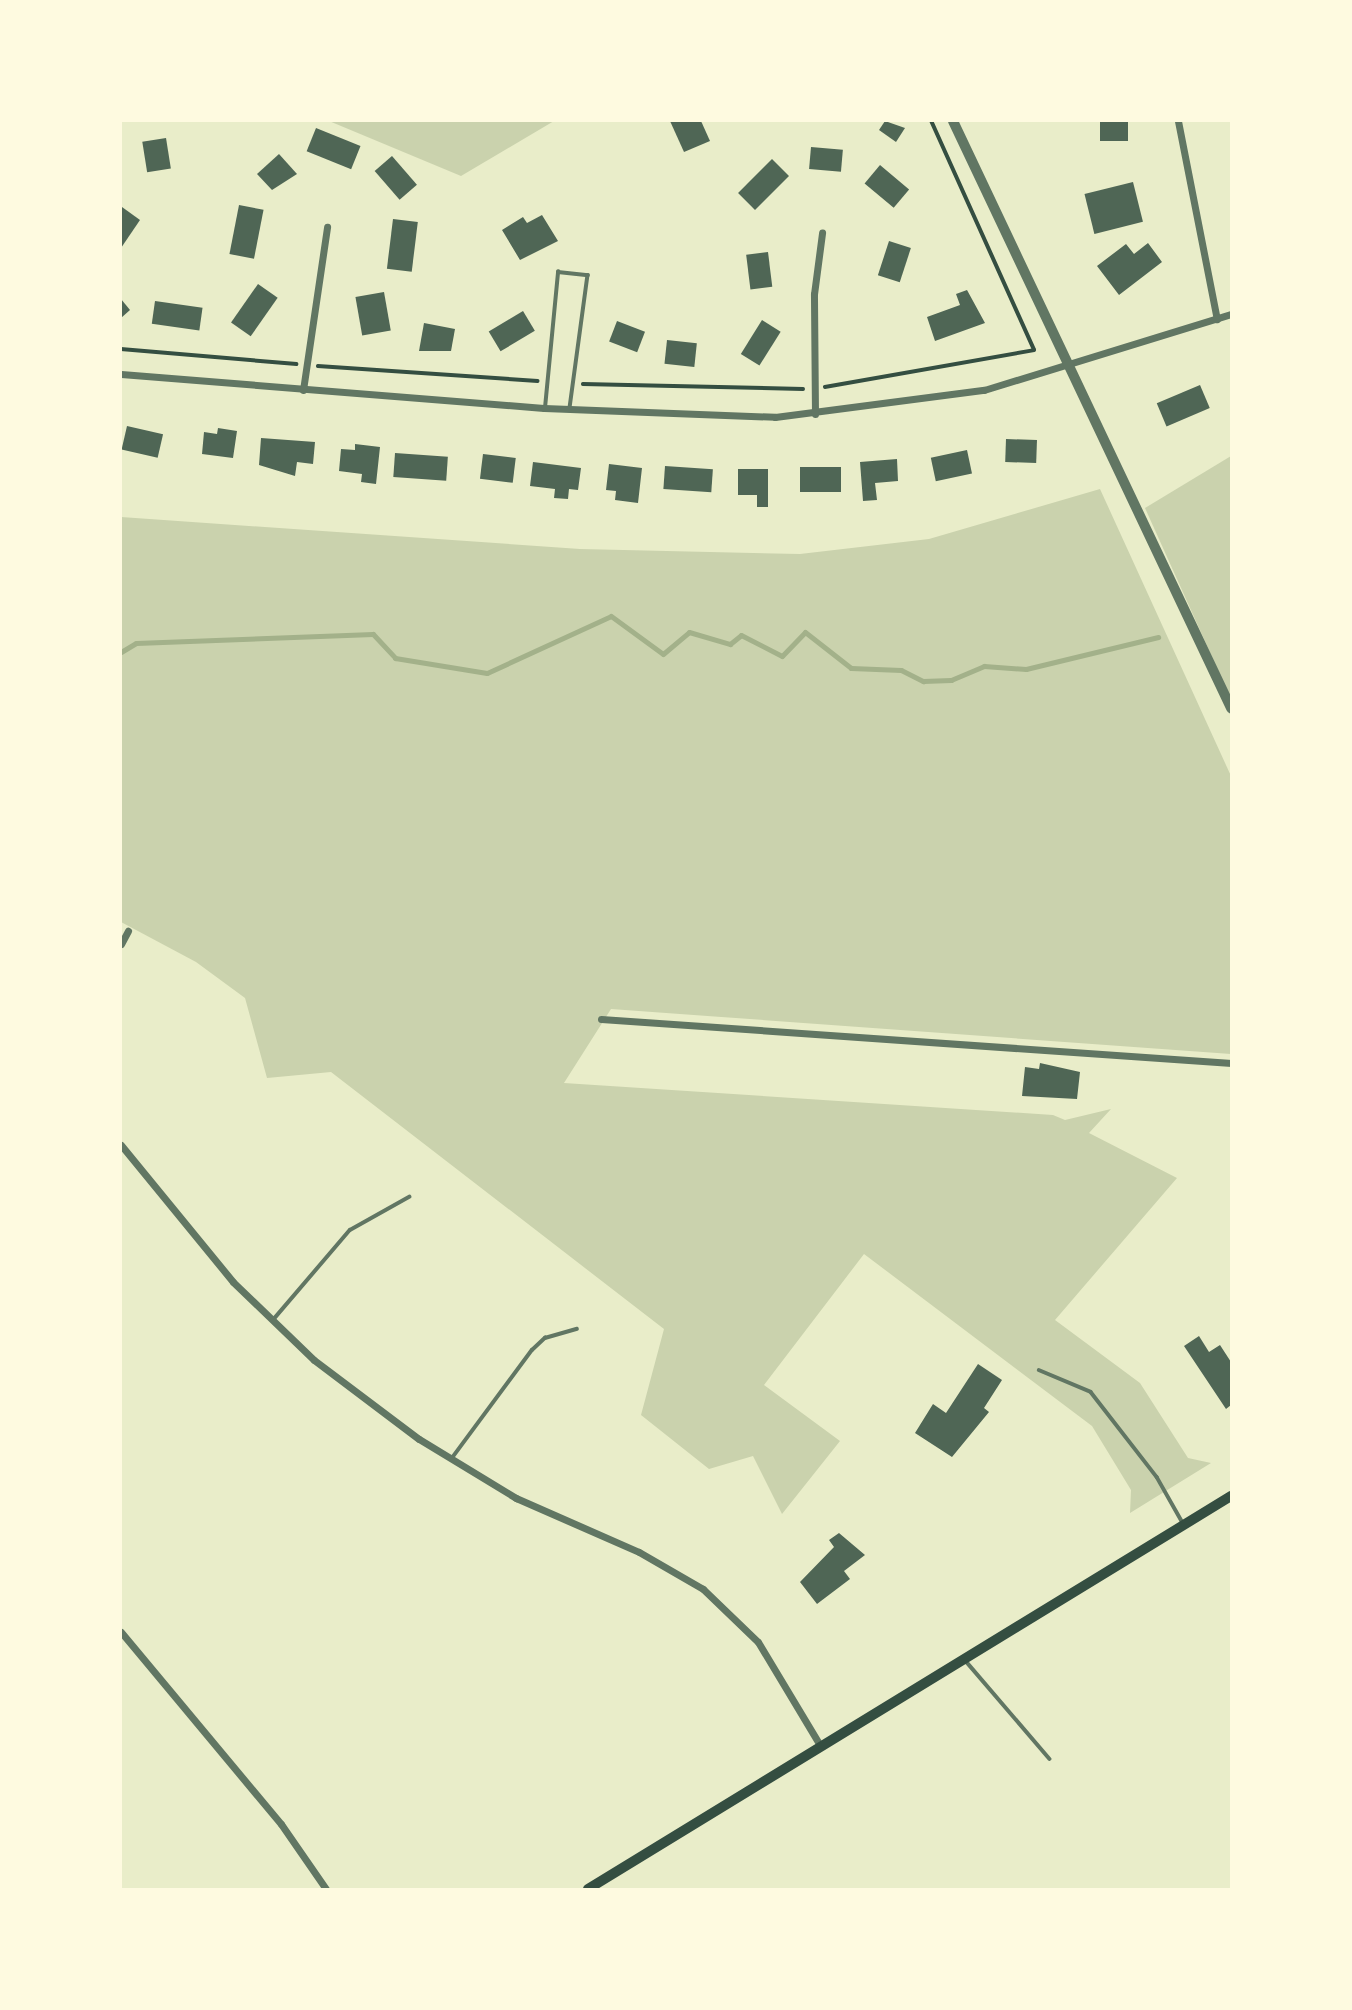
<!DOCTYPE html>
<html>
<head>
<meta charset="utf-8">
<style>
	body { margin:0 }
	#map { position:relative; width:1352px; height:2010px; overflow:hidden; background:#e9edc9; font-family:Barlow,sans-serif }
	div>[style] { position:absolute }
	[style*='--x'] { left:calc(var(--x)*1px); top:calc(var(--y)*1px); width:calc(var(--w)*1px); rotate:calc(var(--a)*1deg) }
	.green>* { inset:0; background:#cad2ad }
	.stream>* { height:5px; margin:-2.5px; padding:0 2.5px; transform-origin:2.5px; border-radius:2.5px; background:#a3b18a }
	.building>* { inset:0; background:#4f6655; transform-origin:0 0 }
	.path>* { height:3.5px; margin:-1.75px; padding:0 1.75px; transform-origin:1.75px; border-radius:1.75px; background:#344e41 }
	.service>* { height:3.5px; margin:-1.75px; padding:0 1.75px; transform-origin:1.75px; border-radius:1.75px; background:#617663 }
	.minor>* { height:7px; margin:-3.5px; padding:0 3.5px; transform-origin:3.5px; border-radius:3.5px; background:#617663 }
	.tertiary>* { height:10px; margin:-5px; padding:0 5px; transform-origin:5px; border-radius:5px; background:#617663 }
	.secondary>* { height:10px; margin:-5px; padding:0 5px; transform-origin:5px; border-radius:5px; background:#344e41 }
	span { translate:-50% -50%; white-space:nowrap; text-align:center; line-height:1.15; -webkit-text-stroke:5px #fefae0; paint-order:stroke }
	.frame { position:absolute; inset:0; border:122px solid #fefae0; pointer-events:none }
</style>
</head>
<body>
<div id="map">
	<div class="green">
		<i style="clip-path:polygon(329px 121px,554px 121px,461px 176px)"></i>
		<i style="clip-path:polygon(1231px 456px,1231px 699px,1145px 508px)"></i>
		<i style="clip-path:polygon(1100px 489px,1231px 776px,1231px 1054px,611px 1009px,564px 1083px,1053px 1115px,1065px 1120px,1111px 1109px,1089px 1133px,1177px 1178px,1055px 1320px,1140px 1383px,1188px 1458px,1211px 1463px,1130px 1513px,1131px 1490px,1092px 1426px,864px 1254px,764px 1385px,840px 1441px,782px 1514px,753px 1456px,709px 1469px,641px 1415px,664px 1329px,331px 1072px,267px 1078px,245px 998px,196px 962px,121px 922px,121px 517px,580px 549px,800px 554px,929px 539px)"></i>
	</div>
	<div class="stream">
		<i style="--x:121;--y:652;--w:17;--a:-31"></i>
		<i style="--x:136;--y:643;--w:237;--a:-2.2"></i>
		<i style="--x:373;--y:634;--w:33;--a:47"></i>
		<i style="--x:395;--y:658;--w:93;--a:9.3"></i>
		<i style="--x:487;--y:673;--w:136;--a:-24.7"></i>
		<i style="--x:611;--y:616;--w:64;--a:36.2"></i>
		<i style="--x:663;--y:654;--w:34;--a:-40"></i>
		<i style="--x:689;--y:632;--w:43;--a:16.3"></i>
		<i style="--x:730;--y:644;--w:14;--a:-39"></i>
		<i style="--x:741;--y:635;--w:46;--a:27.1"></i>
		<i style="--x:782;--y:656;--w:33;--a:-46"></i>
		<i style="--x:805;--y:632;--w:58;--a:38"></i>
		<i style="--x:851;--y:668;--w:50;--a:2.3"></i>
		<i style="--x:901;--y:670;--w:25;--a:27"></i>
		<i style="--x:923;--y:681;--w:28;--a:-2"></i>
		<i style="--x:951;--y:680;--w:36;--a:-23"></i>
		<i style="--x:984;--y:666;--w:42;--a:4.1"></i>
		<i style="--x:1026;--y:669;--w:136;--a:-13.6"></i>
	</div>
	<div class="building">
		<i style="clip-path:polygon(670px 121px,701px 121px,710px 141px,684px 152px)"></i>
		<i style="clip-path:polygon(885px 121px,905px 128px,896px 142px,879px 130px)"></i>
		<i style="left:1100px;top:121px;width:28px;height:20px"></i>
		<i style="left:316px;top:128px;width:48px;height:25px;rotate:22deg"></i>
		<i style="left:166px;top:138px;width:31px;height:24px;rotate:81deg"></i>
		<i style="left:811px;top:147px;width:32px;height:22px;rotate:5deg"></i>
		<i style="clip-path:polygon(279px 154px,297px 174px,272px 190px,257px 174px)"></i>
		<i style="left:392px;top:156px;width:38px;height:23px;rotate:49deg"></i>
		<i style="left:772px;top:159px;width:24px;height:48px;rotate:45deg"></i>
		<i style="left:880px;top:165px;width:38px;height:24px;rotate:40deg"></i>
		<i style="left:1133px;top:182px;width:41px;height:50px;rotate:76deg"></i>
		<i style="left:239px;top:205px;width:25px;height:50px;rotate:11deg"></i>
		<i style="clip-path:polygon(122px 207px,140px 220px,121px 248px,121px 209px)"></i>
		<i style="clip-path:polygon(542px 215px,558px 241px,520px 260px,502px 230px,523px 217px,527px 223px)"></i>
		<i style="left:393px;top:219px;width:25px;height:50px;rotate:7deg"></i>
		<i style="left:889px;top:241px;width:23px;height:36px;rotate:18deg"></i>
		<i style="clip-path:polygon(1148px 243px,1162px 262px,1119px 295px,1097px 266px,1126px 244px,1134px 254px)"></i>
		<i style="left:768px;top:252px;width:35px;height:22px;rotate:83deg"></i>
		<i style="left:258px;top:284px;width:24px;height:47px;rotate:35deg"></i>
		<i style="clip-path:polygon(967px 290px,985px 323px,935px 341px,927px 317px,960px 305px,956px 294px)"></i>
		<i style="left:384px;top:292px;width:39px;height:29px;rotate:80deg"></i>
		<i style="clip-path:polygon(121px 299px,130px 310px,121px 318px)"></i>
		<i style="left:155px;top:301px;width:48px;height:23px;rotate:8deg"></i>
		<i style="left:523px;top:311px;width:23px;height:40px;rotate:59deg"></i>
		<i style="left:762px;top:320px;width:22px;height:40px;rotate:32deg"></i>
		<i style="left:617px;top:321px;width:30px;height:22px;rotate:21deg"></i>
		<i style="clip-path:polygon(424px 323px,455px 329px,451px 351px,419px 351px)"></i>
		<i style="left:667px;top:340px;width:30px;height:24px;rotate:6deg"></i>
		<i style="left:1200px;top:385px;width:25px;height:47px;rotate:67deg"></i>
		<i style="left:127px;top:426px;width:37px;height:24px;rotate:13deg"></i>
		<i style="clip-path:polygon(218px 428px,237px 431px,233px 458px,202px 454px,204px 432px,217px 434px)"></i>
		<i style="clip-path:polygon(261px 438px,315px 442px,313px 464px,297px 462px,295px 476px,259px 465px)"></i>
		<i style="left:1006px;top:439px;width:31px;height:23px;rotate:2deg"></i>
		<i style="clip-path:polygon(355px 444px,380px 447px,376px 484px,361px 482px,362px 474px,339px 471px,341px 449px,355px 450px)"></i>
		<i style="left:967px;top:450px;width:24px;height:37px;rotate:78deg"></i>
		<i style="left:395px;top:453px;width:53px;height:24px;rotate:4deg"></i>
		<i style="left:483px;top:454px;width:33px;height:25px;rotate:7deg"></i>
		<i style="clip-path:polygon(897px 459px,898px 481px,875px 483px,877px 500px,863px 501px,860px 462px)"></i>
		<i style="clip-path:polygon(533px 462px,581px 468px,578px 490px,569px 489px,568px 499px,554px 498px,555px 489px,530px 486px)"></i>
		<i style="clip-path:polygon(609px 464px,642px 468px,638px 503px,615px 500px,616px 491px,606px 490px)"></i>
		<i style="left:665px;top:466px;width:48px;height:23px;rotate:4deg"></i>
		<i style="left:841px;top:467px;width:25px;height:41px;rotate:90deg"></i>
		<i style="clip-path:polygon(738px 469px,768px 469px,768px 507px,757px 507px,757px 495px,738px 495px)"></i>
		<i style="clip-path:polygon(1040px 1063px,1080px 1072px,1077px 1099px,1022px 1096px,1025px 1067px,1039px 1069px)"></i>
		<i style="clip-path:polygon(1199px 1336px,1209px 1352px,1220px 1345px,1231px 1362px,1231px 1405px,1226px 1409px,1184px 1346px)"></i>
		<i style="clip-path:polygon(978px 1364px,1002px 1380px,984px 1408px,989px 1412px,952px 1457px,915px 1433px,933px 1404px,946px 1413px)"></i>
		<i style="clip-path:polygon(839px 1533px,865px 1555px,844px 1571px,850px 1579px,817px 1604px,800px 1582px,834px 1547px,829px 1540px)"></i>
	</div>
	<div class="path">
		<i style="--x:121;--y:349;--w:176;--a:4.9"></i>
		<i style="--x:318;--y:366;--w:220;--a:3.9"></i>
		<i style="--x:583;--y:384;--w:220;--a:1.3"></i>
		<i style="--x:825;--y:387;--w:212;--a:-10"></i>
		<i style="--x:1034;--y:350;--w:251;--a:-114.2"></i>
	</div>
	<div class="service">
		<i style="--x:545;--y:408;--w:137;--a:-84.5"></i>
		<i style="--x:558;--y:272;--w:30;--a:6"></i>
		<i style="--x:588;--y:275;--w:134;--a:97.7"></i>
		<i style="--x:273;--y:1320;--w:118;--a:-49.5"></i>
		<i style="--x:350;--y:1230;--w:68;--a:-29.2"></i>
		<i style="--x:1039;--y:1370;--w:56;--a:22.9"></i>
		<i style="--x:1091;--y:1392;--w:108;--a:52.2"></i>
		<i style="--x:1157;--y:1477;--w:53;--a:60.5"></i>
		<i style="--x:452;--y:1458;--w:134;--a:-53.5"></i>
		<i style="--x:532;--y:1350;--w:18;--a:-43"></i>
		<i style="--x:545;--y:1338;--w:33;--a:-16"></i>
		<i style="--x:965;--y:1660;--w:130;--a:49.4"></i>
	</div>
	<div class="minor">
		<i style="--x:1178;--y:121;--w:202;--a:78.9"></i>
		<i style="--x:121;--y:374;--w:424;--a:4.6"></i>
		<i style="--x:544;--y:408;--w:231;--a:2.2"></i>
		<i style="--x:775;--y:417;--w:211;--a:-7.4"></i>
		<i style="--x:984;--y:390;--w:258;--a:-17.1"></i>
		<i style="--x:303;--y:390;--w:165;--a:-81.6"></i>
		<i style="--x:815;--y:414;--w:120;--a:-90.5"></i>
		<i style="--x:814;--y:294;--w:62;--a:-82.5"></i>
		<i style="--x:121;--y:944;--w:15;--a:-62"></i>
		<i style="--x:601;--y:1019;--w:632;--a:4"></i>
		<i style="--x:121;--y:1145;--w:177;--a:50.7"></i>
		<i style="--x:233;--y:1282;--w:112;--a:43.9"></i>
		<i style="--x:314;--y:1360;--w:131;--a:37"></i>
		<i style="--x:419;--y:1439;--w:114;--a:31.3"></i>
		<i style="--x:516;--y:1498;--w:134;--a:23.7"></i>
		<i style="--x:639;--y:1552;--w:74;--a:30"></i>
		<i style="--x:703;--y:1589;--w:76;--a:43.9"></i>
		<i style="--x:758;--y:1642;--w:120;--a:59"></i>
		<i style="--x:121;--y:1632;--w:250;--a:50.2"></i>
		<i style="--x:281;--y:1824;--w:79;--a:55.3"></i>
	</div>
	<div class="tertiary">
		<i style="--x:953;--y:121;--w:650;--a:64.66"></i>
	</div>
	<div class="secondary">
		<i style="--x:588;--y:1889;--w:754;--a:-31.43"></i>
	</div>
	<div class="frame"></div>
</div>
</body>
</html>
